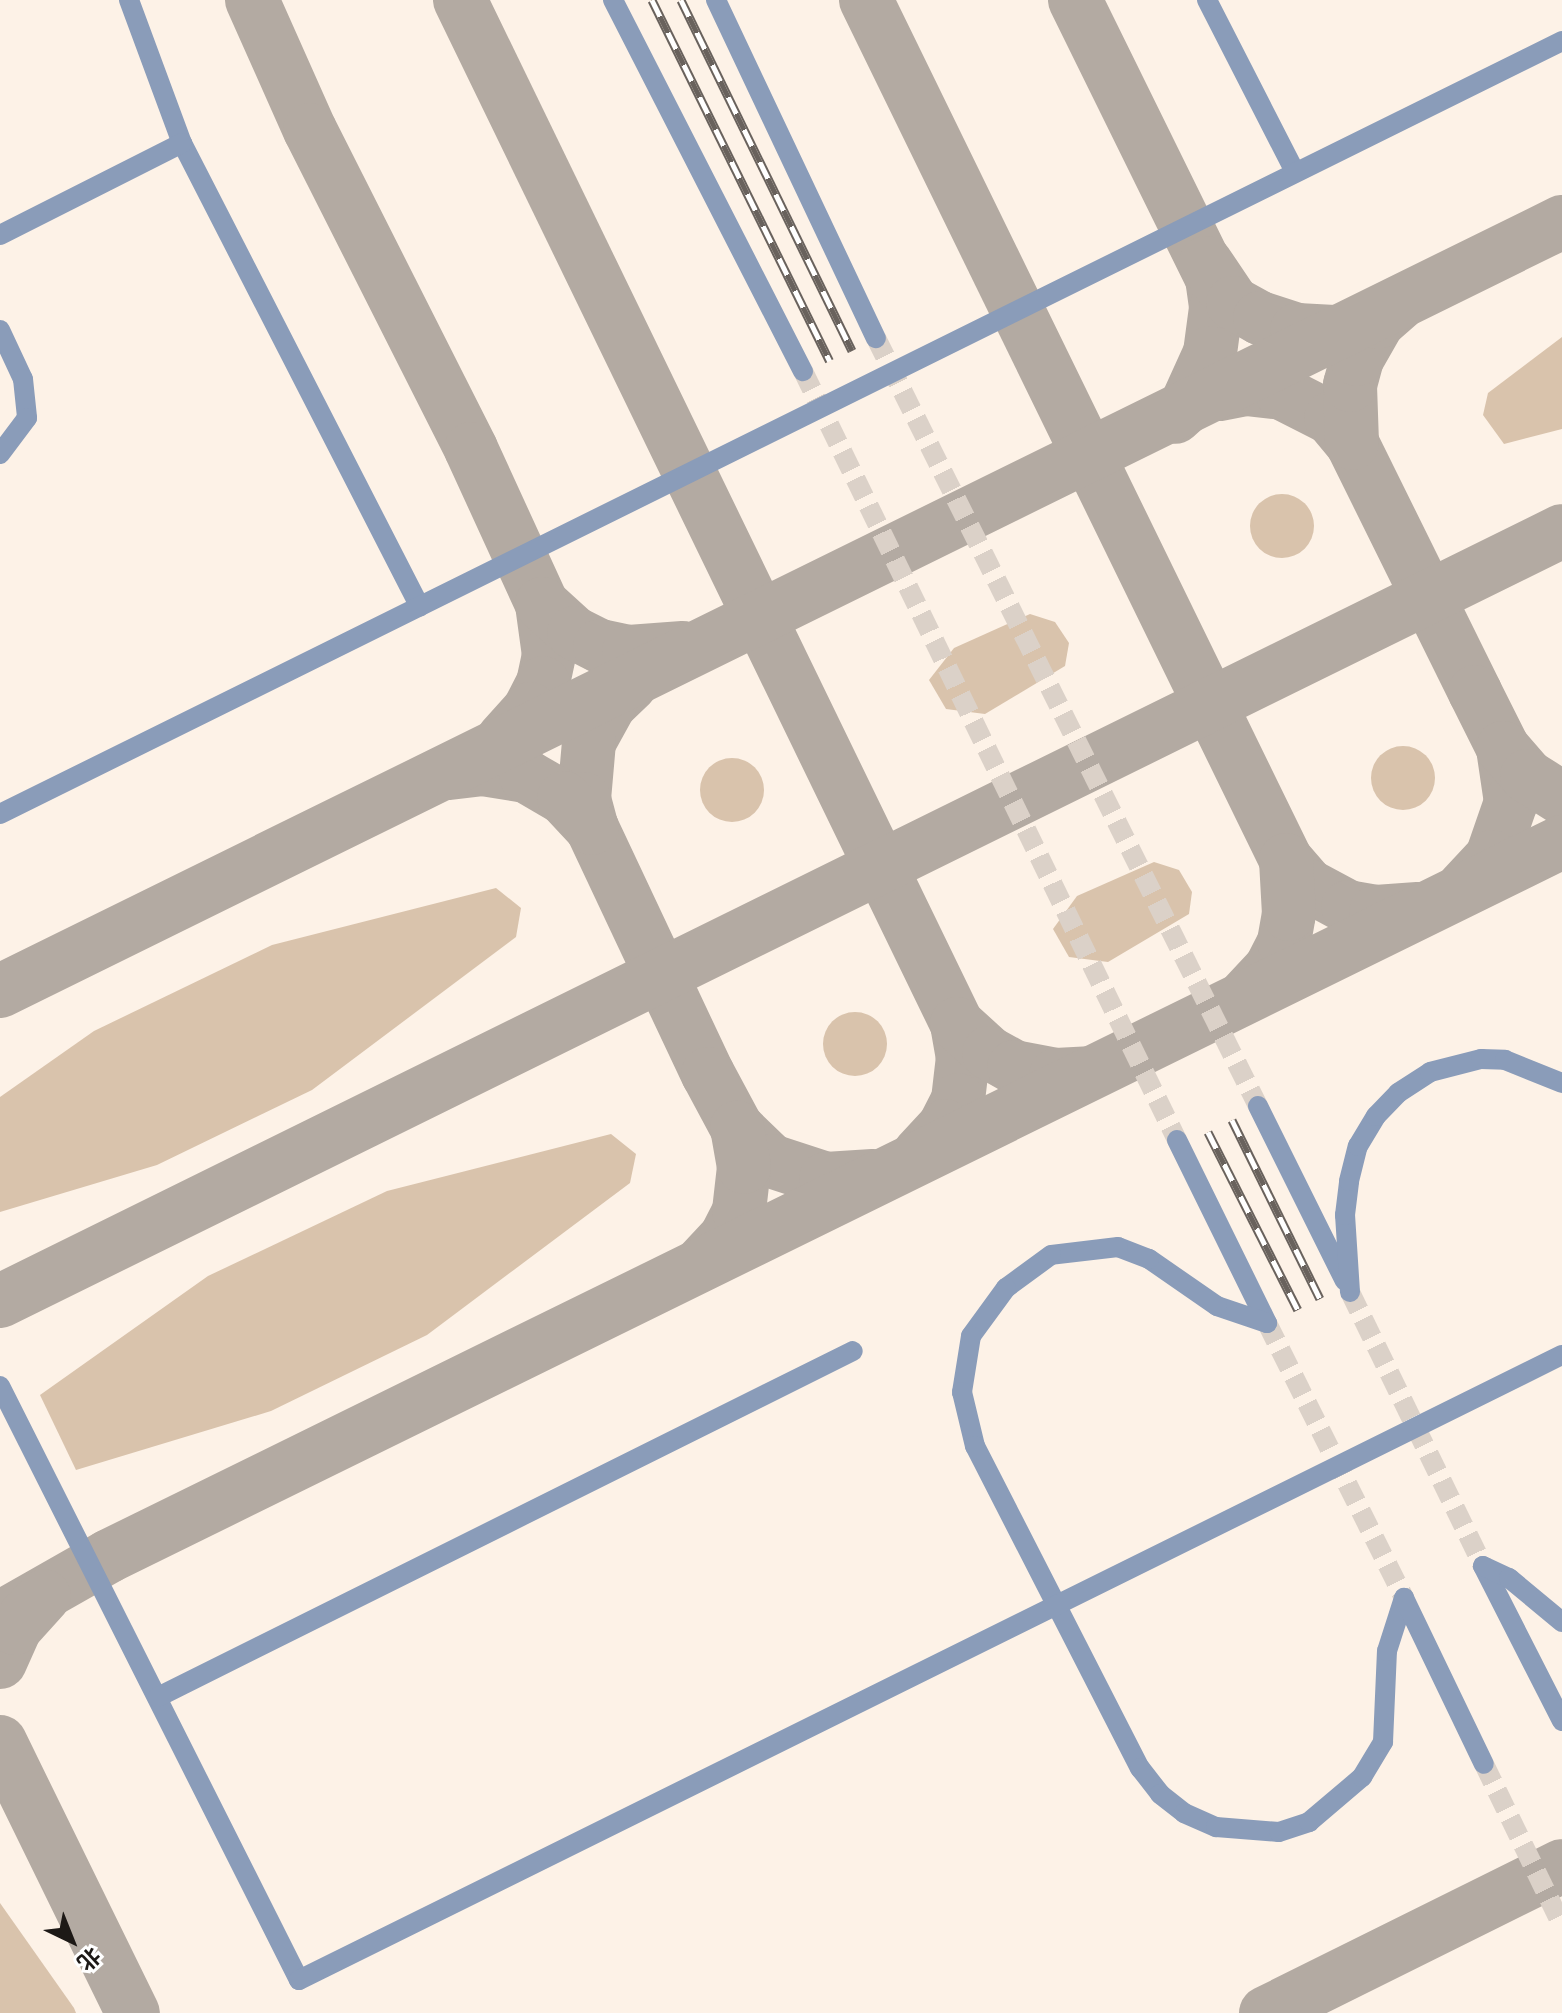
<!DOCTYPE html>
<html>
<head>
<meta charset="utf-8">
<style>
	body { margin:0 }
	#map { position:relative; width:1562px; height:2013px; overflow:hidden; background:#fdf2e7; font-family:"Fira Sans Condensed","Noto Sans SC",sans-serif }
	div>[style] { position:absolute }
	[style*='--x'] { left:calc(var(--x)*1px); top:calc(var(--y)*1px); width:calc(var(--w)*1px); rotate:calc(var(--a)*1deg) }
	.green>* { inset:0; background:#d9c3ac }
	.round { border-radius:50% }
	.taxiway>* { height:54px; margin:-27px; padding:0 27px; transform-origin:27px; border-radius:27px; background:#b3aaa2 }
	.minor-tunnel>* { height:20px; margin-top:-10px; transform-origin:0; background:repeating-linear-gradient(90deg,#dbd1c8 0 20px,transparent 0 30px) }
	.minor>* { height:20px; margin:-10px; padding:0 10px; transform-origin:10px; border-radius:10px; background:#8a9cb9 }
	.rail>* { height:9px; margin-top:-4.5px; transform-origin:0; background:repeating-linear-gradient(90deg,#fff 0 18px,#69625d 0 36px); box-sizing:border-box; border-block:2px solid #69625d }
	span { translate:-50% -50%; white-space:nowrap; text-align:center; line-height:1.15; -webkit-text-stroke:6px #fff; paint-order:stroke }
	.north { position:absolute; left:32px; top:1901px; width:80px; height:80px; -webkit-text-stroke:6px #fff; paint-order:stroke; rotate:137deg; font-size:22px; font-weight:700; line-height:32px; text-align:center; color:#1d1916 }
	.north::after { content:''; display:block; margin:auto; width:28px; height:36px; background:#1d1916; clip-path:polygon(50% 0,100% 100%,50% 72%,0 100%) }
</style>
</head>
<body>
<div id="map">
	<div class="green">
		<i style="clip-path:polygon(1562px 337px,1562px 429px,1504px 444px,1483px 415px,1488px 393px)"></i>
		<i class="round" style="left:1250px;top:494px;width:64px;height:64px"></i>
		<i style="clip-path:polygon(1030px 614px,1055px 622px,1069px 643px,1065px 666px,985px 714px,946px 709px,929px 680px,954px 648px)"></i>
		<i class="round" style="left:1371px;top:746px;width:64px;height:64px"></i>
		<i class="round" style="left:700px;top:758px;width:64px;height:64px"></i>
		<i style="clip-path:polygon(1154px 862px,1179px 870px,1192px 892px,1189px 914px,1108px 962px,1069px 957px,1053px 929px,1077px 896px)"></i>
		<i style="clip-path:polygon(496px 888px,521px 908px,516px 937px,312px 1090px,157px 1165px,0 1212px,0 1097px,94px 1031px,272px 945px)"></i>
		<i class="round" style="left:823px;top:1012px;width:64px;height:64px"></i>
		<i style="clip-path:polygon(611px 1134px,636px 1154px,630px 1183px,427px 1335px,271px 1411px,76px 1470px,40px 1395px,208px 1276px,387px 1191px)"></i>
		<i style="clip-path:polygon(0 1903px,74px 2008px,76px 2013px,0 2013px)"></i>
	</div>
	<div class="taxiway">
		<i style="--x:252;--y:0;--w:142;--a:66"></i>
		<i style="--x:310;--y:130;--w:357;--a:63.2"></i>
		<i style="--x:471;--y:449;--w:170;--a:65.4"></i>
		<i style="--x:542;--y:604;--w:51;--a:82.2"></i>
		<i style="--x:549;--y:655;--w:29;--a:102"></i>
		<i style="--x:543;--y:683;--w:29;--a:117"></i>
		<i style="--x:530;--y:709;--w:40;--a:132"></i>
		<i style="--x:460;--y:0;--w:1138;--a:64.11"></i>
		<i style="--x:957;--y:1024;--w:34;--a:80"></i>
		<i style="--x:963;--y:1057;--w:43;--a:96.6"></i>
		<i style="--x:958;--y:1100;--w:29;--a:117"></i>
		<i style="--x:945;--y:1126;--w:38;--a:133"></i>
		<i style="--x:866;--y:0;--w:957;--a:63.97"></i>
		<i style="--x:1286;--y:860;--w:35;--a:49"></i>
		<i style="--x:1309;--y:886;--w:44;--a:28.3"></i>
		<i style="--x:1348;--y:907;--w:28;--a:10"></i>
		<i style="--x:1376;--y:912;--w:42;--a:-4.1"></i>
		<i style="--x:1075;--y:0;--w:310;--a:63.8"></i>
		<i style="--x:1212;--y:278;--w:30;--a:82"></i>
		<i style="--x:1216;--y:308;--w:45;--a:97.6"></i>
		<i style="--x:1210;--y:353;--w:60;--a:114.4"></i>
		<i style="--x:1185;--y:408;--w:13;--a:138"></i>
		<i style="--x:1206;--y:263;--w:48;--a:56"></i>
		<i style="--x:1233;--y:303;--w:31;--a:29"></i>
		<i style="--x:1260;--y:318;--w:39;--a:18"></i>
		<i style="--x:1297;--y:330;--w:37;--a:3"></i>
		<i style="--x:1220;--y:394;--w:26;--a:-11"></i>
		<i style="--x:1246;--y:389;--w:36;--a:6"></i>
		<i style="--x:1282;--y:393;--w:55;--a:27"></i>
		<i style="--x:1331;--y:418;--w:33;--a:50"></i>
		<i style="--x:1352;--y:443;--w:278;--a:63.7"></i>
		<i style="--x:1475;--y:692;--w:63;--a:63.4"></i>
		<i style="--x:1503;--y:748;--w:55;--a:81.6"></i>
		<i style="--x:1511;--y:802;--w:58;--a:109.1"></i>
		<i style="--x:1492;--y:857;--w:42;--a:133.1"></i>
		<i style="--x:1352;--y:443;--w:58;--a:-92"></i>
		<i style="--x:1350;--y:385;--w:27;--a:-75"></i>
		<i style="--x:1357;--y:359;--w:43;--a:-60.4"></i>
		<i style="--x:1378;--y:322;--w:28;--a:-41"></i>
		<i style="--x:542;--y:604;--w:43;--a:42.2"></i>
		<i style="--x:574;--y:633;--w:29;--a:27"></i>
		<i style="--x:600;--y:646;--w:30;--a:12"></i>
		<i style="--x:629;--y:652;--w:54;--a:-4.2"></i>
		<i style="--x:631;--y:684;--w:29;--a:136"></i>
		<i style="--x:610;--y:704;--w:43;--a:118.9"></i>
		<i style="--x:589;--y:742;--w:57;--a:95"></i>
		<i style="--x:584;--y:799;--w:30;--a:75"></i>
		<i style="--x:592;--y:828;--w:272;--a:64.8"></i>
		<i style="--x:708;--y:1074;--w:61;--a:61.8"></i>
		<i style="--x:737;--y:1128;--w:47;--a:44.1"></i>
		<i style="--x:771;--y:1161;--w:58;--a:18.1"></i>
		<i style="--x:826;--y:1179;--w:47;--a:-3.7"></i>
		<i style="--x:1503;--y:748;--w:37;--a:49"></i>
		<i style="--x:1527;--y:776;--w:41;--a:32.2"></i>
		<i style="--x:449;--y:773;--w:34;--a:-7"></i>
		<i style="--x:483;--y:769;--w:44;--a:9.2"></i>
		<i style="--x:526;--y:776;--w:44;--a:30.1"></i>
		<i style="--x:564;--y:798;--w:41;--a:47"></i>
		<i style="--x:0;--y:991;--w:1741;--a:-26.21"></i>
		<i style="--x:1246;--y:995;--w:37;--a:-47"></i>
		<i style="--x:1271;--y:968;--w:29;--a:-63"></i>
		<i style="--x:1284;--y:942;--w:28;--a:-80"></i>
		<i style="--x:1289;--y:914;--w:54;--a:-93.2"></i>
		<i style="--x:957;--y:1024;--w:43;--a:42.2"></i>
		<i style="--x:989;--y:1053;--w:29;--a:29"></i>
		<i style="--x:1014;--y:1067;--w:43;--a:10.8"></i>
		<i style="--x:1056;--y:1075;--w:33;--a:-3"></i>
		<i style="--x:700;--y:1265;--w:38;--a:-47"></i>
		<i style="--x:726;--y:1237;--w:29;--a:-63"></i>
		<i style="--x:739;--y:1211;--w:44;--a:-83.5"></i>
		<i style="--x:744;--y:1167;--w:40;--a:-100"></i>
		<i style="--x:0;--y:1301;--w:1741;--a:-26.24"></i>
		<i style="--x:0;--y:1618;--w:125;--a:-29.6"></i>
		<i style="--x:109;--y:1556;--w:1619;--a:-26.17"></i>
		<i style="--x:0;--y:1662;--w:37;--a:-66"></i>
		<i style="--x:15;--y:1628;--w:43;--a:-47.8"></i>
		<i style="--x:0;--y:1742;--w:302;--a:63.9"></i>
		<i style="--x:1266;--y:2013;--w:330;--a:-26.4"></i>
	</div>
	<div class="minor-tunnel">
		<i style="--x:876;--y:338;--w:858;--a:63.55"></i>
		<i style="--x:803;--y:371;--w:855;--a:64.06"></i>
		<i style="--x:1350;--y:1292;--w:305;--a:64.1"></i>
		<i style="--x:1267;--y:1323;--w:307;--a:63.5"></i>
		<i style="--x:1484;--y:1764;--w:179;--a:64.2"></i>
	</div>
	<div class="minor">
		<i style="--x:129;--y:0;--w:153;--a:69.7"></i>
		<i style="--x:182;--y:143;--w:521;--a:62.85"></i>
		<i style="--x:613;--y:0;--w:417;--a:62.9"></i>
		<i style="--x:716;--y:0;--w:374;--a:64.7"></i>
		<i style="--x:1207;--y:0;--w:193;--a:62.9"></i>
		<i style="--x:0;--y:235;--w:204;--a:-26.8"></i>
		<i style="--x:0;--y:330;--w:54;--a:64.9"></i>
		<i style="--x:23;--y:379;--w:39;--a:84"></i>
		<i style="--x:27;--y:418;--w:45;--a:126.9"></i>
		<i style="--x:0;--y:814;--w:1743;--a:-26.33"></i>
		<i style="--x:1258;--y:1106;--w:195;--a:63.6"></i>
		<i style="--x:1177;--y:1140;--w:204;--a:63.8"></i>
		<i style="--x:1350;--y:1292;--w:77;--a:-93.7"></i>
		<i style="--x:1345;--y:1215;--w:34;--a:-83"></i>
		<i style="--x:1349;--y:1181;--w:36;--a:-76"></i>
		<i style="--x:1358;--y:1146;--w:35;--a:-59"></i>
		<i style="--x:1376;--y:1116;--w:32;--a:-46"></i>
		<i style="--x:1398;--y:1093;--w:38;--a:-33"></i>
		<i style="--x:1430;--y:1072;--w:53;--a:-14.3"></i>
		<i style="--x:1481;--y:1059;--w:24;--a:2"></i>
		<i style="--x:1505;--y:1060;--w:61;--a:22"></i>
		<i style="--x:1267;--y:1323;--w:53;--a:-161.2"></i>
		<i style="--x:1217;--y:1306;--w:83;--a:-145.3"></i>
		<i style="--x:1149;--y:1259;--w:33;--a:-159"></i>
		<i style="--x:1118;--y:1247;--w:67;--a:173.2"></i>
		<i style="--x:1051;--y:1255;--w:56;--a:143.7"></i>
		<i style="--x:1006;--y:1288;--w:59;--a:126.1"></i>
		<i style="--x:971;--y:1336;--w:57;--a:99.1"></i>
		<i style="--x:962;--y:1392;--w:56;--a:76.5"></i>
		<i style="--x:975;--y:1446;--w:362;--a:62.9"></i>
		<i style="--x:1140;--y:1768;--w:33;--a:52"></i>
		<i style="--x:1160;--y:1794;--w:31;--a:38"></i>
		<i style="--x:1184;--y:1813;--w:35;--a:24"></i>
		<i style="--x:1216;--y:1827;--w:63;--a:4.5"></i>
		<i style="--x:1279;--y:1832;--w:32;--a:-18"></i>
		<i style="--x:1309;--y:1822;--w:70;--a:-40.3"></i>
		<i style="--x:1362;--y:1777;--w:41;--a:-59"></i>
		<i style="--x:1383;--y:1742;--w:91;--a:-87.5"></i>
		<i style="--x:1387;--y:1651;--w:56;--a:-72.2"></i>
		<i style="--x:0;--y:1386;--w:665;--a:63.28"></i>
		<i style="--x:299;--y:1980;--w:1409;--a:-26.33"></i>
		<i style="--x:1483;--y:1566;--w:174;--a:63"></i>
		<i style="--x:1483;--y:1566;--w:29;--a:25"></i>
		<i style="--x:1509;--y:1578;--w:69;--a:39.7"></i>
		<i style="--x:1404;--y:1598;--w:184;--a:64.3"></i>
		<i style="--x:158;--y:1697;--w:776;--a:-26.47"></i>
	</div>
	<div class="rail">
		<i style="--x:652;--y:0;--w:402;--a:63.8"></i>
		<i style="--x:681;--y:0;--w:390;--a:64"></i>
		<i style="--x:1232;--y:1120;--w:199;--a:63.8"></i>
		<i style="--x:1208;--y:1132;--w:199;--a:63.2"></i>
	</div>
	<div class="north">北</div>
</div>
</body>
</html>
